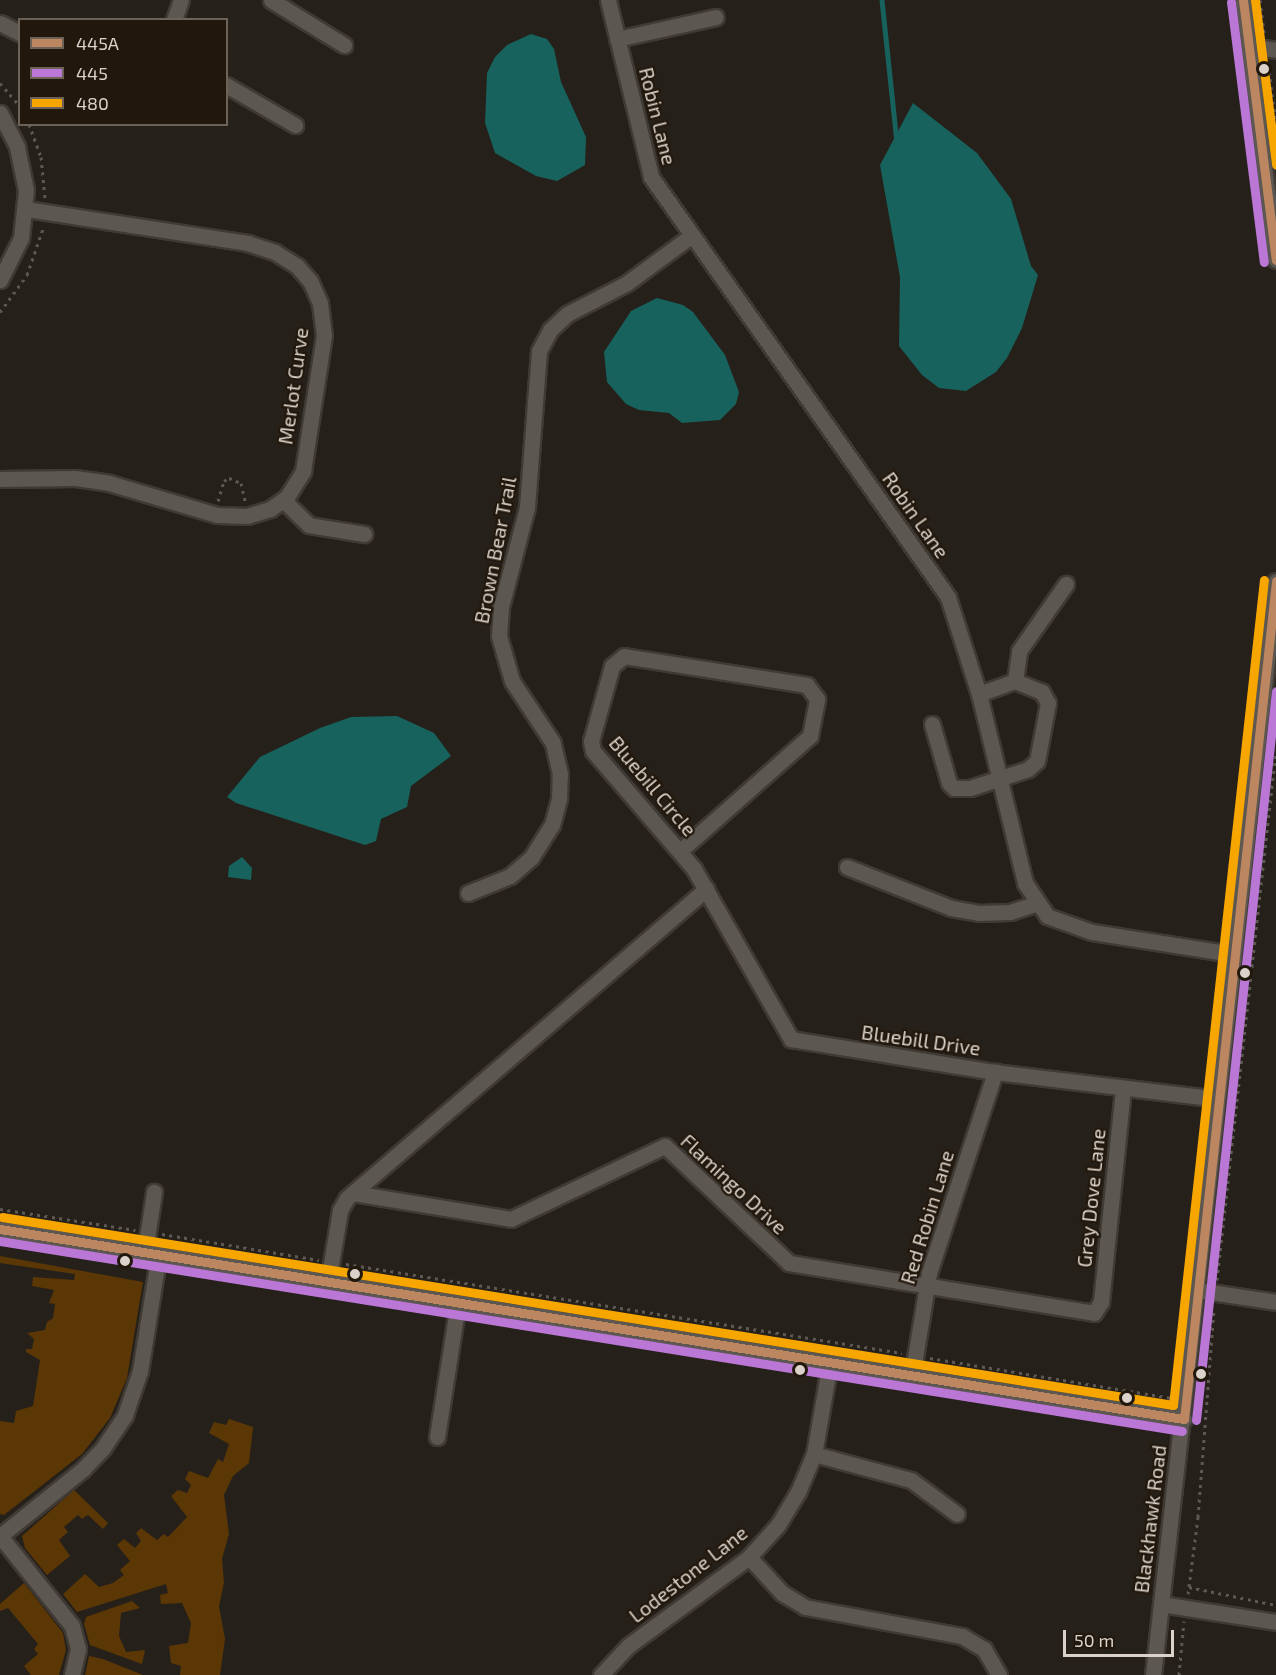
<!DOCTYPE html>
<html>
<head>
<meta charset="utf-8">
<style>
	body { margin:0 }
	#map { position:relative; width:1276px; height:1675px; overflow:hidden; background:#26201a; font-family:"Exo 2",sans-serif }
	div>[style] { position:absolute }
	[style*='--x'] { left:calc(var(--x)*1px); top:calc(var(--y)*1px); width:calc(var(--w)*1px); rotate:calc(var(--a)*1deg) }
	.green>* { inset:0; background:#5b3705 }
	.water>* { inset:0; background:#17625c }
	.stream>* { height:4.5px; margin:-2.25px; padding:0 2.25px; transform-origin:2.25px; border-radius:2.25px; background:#17625c }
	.path>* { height:3px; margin-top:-1.5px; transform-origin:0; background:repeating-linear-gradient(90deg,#5d5853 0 3px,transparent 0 7.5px) }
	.roads { filter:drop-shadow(2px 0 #403a35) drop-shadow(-2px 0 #403a35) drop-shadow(0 2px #403a35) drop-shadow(0 -2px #403a35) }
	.minor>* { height:15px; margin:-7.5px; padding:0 7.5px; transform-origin:7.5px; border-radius:7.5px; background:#5c5751 }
	.bus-1>* { height:9px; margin:-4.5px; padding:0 4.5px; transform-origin:4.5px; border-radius:4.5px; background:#bb8660 }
	.bus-2>* { height:9px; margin:-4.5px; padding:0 4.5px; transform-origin:4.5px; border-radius:4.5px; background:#ba77d6 }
	.bus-3>* { height:9px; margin:-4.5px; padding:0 4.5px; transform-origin:4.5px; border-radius:4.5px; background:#f7a600 }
	.dots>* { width:16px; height:16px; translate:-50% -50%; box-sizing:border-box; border:3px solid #22170b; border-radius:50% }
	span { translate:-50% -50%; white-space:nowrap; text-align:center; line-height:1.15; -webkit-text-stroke:4.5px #22170b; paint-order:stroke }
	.street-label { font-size:20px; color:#dbd3cb }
	.legend { position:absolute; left:18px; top:18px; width:210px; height:108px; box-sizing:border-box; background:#22170b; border:2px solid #6c6258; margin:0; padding:8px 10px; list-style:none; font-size:18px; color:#dbd3cb }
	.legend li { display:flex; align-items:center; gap:12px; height:30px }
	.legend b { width:30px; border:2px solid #6c6258 }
	.scale { position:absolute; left:1063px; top:1630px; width:111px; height:27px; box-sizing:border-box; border:3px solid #dbd3cb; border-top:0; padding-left:8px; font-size:18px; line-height:21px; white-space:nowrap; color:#dbd3cb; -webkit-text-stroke:4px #22170b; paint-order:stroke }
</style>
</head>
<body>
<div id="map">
	<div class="green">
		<i style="clip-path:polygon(0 1256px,143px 1282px,127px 1378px,110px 1418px,82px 1454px,4px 1515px,0 1514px,0 1421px,14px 1423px,16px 1411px,33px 1406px,40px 1360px,26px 1352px,26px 1349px,32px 1349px,34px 1339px,27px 1333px,45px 1330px,47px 1322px,53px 1318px,55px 1304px,49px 1303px,54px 1290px,32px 1286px,33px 1277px,74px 1280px,75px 1274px,0 1263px)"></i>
		<i style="clip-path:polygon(229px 1419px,253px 1427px,249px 1463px,233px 1476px,224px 1495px,229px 1534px,222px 1559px,224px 1583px,219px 1606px,225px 1639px,220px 1675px,180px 1675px,181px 1666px,171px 1663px,169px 1646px,188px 1643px,191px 1623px,182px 1603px,161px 1604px,160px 1595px,168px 1593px,166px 1584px,77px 1612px,63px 1594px,85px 1574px,99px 1587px,113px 1583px,124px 1575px,120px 1570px,130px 1561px,117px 1545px,124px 1539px,135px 1548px,141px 1541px,136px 1533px,141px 1528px,157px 1540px,164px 1534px,168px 1537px,187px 1517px,171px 1496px,178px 1490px,187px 1493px,191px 1485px,185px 1479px,189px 1471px,208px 1478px,218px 1459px,223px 1462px,229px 1444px,209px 1433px,214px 1422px,226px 1425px)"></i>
		<i style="clip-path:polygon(74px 1490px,108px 1523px,103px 1529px,88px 1515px,82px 1519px,78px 1515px,64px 1527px,68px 1532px,59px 1540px,70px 1556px,47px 1575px,25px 1548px,22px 1536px)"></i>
		<i style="clip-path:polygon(24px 1583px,63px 1633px,66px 1650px,59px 1675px,31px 1675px,24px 1666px,38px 1654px,34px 1649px,38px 1644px,8px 1608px,0 1611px,0 1604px)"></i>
		<i style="clip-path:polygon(132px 1601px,140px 1608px,121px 1613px,119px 1636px,126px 1652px,145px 1650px,142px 1664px,90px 1645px,84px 1624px,86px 1617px)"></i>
		<i style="clip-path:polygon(89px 1656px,103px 1659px,143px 1675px,85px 1675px)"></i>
	</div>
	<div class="water">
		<i style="clip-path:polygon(531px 34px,547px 39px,554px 49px,561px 82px,586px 137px,585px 165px,557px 181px,536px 176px,495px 153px,485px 123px,487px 73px,495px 57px,507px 45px)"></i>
		<i style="clip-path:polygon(913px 103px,977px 153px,1011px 199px,1031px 266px,1038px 275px,1022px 328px,1007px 358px,996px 372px,966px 391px,939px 388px,922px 375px,899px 346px,900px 277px,880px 165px)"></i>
		<i style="clip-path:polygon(657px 298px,683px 305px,693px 312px,725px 355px,739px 392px,736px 404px,720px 420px,682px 423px,669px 413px,639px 410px,626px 404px,607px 382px,604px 352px,631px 311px)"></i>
		<i style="clip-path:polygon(397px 716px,434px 733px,451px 756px,411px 786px,407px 807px,381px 819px,376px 841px,365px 845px,236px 803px,227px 797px,260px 757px,320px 728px,351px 717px)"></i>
		<i style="clip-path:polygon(242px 857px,252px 868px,251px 880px,228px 877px,229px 866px)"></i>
	</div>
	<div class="stream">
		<i style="--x:882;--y:0;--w:144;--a:84"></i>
	</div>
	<div class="path">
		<i style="--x:1260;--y:0;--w:34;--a:83"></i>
		<i style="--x:1268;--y:64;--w:60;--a:82.3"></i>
		<i style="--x:0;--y:83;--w:30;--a:49"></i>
		<i style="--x:29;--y:124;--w:35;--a:70"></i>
		<i style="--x:41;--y:157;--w:41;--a:84.4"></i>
		<i style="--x:0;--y:312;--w:46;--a:-53.9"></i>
		<i style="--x:27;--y:275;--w:52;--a:-70.9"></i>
		<i style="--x:218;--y:501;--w:21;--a:-73"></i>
		<i style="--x:224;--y:481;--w:6;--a:-31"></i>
		<i style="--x:229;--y:478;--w:13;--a:23"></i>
		<i style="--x:241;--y:483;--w:18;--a:77"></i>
		<i style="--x:0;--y:1209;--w:137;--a:8.8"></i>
		<i style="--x:162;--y:1234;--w:159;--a:9.4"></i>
		<i style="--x:346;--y:1264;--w:563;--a:9.09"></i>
		<i style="--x:1217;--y:1280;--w:532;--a:-83.64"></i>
		<i style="--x:930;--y:1358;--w:245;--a:9.4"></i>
		<i style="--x:1189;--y:1587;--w:89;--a:11.7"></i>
		<i style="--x:1188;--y:1594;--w:78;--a:-82.6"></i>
		<i style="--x:1198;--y:1517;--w:210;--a:-85.6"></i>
		<i style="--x:1179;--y:1675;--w:54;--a:-84.7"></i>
	</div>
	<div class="roads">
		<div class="minor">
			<i style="--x:271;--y:0;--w:86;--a:31.7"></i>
			<i style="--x:608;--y:0;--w:182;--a:76.3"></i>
			<i style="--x:651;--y:177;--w:514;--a:54.73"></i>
			<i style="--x:948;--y:597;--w:102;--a:72.3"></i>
			<i style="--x:979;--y:694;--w:195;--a:76.3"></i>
			<i style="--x:1025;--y:883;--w:40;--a:56"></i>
			<i style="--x:1047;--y:916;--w:48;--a:19.6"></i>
			<i style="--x:1092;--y:932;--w:142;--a:8.9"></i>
			<i style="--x:1243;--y:0;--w:262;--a:82.8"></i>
			<i style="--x:174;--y:20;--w:21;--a:-71"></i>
			<i style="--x:0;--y:23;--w:22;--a:27"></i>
			<i style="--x:617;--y:39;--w:101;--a:-12.5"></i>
			<i style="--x:1249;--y:46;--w:27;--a:8"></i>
			<i style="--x:226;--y:85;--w:80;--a:30.1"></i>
			<i style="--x:0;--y:113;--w:38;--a:63"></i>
			<i style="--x:17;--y:147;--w:44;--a:78.2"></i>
			<i style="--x:26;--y:190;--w:48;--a:95.9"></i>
			<i style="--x:21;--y:238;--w:47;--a:116.6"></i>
			<i style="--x:0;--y:479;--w:75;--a:-0.8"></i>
			<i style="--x:75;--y:478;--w:34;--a:8"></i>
			<i style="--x:109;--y:483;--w:113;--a:16.5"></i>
			<i style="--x:217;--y:515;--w:30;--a:2"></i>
			<i style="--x:247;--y:516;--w:24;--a:-17"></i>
			<i style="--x:270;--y:509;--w:21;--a:-35"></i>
			<i style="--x:287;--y:497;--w:31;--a:-58"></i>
			<i style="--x:303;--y:471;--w:137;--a:-81.2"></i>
			<i style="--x:324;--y:336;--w:33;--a:-97"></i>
			<i style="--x:320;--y:303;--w:24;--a:-114"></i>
			<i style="--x:310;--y:281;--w:20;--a:-131"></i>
			<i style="--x:297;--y:266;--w:26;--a:-148"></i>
			<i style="--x:275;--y:252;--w:28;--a:-162"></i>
			<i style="--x:248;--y:243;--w:226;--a:-171.3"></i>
			<i style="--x:283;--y:500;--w:36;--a:44"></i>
			<i style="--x:309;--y:525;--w:56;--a:9.3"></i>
			<i style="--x:979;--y:694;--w:38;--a:-20"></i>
			<i style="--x:1015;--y:681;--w:30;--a:-82"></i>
			<i style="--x:1019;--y:651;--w:82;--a:-55"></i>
			<i style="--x:932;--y:724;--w:61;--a:73.9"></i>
			<i style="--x:949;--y:783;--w:7;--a:45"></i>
			<i style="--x:954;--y:788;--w:16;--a:0"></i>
			<i style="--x:970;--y:788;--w:61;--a:-18.1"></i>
			<i style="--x:1028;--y:769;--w:12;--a:-42"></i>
			<i style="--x:1037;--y:761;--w:59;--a:-79.3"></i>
			<i style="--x:1048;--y:703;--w:13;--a:-119"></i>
			<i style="--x:1042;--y:692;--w:29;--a:-158"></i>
			<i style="--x:680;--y:851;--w:174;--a:-41.5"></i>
			<i style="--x:810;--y:736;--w:38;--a:-79"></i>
			<i style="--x:817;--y:699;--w:17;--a:-126"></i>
			<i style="--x:807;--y:685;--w:185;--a:-171"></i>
			<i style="--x:624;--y:656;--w:16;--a:140"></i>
			<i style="--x:612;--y:666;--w:78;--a:105.6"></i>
			<i style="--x:591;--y:741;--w:10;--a:79"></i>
			<i style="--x:593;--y:751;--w:155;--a:49.4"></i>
			<i style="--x:694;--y:869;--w:196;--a:60.3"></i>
			<i style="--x:791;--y:1039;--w:207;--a:9.2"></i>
			<i style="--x:995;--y:1072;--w:224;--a:6.9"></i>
			<i style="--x:847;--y:867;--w:112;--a:21.5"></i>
			<i style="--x:951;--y:908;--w:28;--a:10"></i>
			<i style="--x:979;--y:913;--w:31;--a:-2"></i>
			<i style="--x:1010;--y:912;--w:29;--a:-18"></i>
			<i style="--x:468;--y:893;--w:45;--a:-22"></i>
			<i style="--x:510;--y:876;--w:28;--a:-41"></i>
			<i style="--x:531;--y:858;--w:39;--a:-58"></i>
			<i style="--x:552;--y:825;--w:28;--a:-75"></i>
			<i style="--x:559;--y:798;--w:24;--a:-88"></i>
			<i style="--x:560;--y:774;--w:32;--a:-103"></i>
			<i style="--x:553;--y:743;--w:74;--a:-123.5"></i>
			<i style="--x:512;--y:681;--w:47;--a:-106.1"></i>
			<i style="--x:499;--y:636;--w:29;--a:-86"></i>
			<i style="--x:501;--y:607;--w:103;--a:-75.4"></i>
			<i style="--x:527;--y:507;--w:156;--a:-85.6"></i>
			<i style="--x:539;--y:351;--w:24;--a:-62"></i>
			<i style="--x:550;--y:330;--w:23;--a:-43"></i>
			<i style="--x:567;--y:314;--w:68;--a:-27.3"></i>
			<i style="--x:627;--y:283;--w:81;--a:-36.4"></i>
			<i style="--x:353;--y:1193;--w:160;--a:9.3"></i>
			<i style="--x:511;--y:1219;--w:170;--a:-25.4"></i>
			<i style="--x:665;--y:1146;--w:170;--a:43.3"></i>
			<i style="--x:789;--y:1263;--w:309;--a:9.3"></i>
			<i style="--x:1094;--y:1313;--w:13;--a:-58"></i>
			<i style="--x:1101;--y:1302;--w:215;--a:-84.1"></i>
			<i style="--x:0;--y:1229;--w:1199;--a:9.12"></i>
			<i style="--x:145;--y:1251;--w:60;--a:-81.3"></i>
			<i style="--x:328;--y:1282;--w:73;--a:-80.5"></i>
			<i style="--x:340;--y:1210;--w:14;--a:-60"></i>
			<i style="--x:347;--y:1198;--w:474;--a:-40.7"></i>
			<i style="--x:1197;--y:1290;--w:80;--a:8.6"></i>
			<i style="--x:912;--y:1376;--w:104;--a:-80.6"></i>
			<i style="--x:929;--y:1273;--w:212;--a:-71.8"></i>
			<i style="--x:437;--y:1437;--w:136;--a:-81.1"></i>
			<i style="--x:814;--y:1454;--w:100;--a:15"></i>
			<i style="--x:911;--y:1480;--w:57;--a:36.5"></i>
			<i style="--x:0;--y:1536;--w:107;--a:-38.9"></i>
			<i style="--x:83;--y:1469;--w:29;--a:-46"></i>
			<i style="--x:103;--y:1448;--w:40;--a:-56"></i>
			<i style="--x:125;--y:1415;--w:46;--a:-71.2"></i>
			<i style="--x:140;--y:1371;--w:119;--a:-80.8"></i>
			<i style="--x:0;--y:1536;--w:115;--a:51.3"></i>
			<i style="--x:72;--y:1626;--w:24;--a:75"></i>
			<i style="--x:78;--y:1649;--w:27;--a:103"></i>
			<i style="--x:749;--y:1557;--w:49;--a:47.5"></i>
			<i style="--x:782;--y:1593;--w:27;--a:31"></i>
			<i style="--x:805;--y:1607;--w:160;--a:10.5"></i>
			<i style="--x:962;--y:1636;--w:26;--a:31"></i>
			<i style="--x:984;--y:1649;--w:30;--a:60"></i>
			<i style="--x:1161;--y:1604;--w:116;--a:8.9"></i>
			<i style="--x:601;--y:1675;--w:40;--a:-47"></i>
			<i style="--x:628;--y:1646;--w:150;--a:-36.3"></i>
			<i style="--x:749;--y:1557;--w:43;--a:-47.8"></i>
			<i style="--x:778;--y:1525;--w:39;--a:-59"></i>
			<i style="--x:798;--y:1492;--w:41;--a:-67.2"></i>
			<i style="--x:814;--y:1454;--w:93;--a:-80.1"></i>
			<i style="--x:1153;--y:1675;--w:1101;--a:-83.59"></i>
		</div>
	</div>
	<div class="bus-1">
		<i style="--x:1243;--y:0;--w:262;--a:82.8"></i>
		<i style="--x:0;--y:1229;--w:1199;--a:9.12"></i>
		<i style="--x:1184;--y:1419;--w:843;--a:-83.73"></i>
	</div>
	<div class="bus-2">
		<i style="--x:1231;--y:2;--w:262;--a:82.8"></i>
		<i style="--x:0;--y:1241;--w:1197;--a:9.13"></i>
		<i style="--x:1196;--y:1420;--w:733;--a:-83.74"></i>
	</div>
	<div class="bus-3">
		<i style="--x:1255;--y:0;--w:166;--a:82.7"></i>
		<i style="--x:2;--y:1217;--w:1186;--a:9.12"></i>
		<i style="--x:1173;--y:1405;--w:830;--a:-83.71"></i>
	</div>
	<div class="dots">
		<i style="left:1264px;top:69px;background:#dbd3cb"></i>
		<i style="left:1245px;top:973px;background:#dbd3cb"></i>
		<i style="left:125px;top:1261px;background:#dbd3cb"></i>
		<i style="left:355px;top:1274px;background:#dbd3cb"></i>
		<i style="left:800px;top:1370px;background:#dbd3cb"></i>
		<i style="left:1201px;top:1374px;background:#dbd3cb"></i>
		<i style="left:1127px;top:1398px;background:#dbd3cb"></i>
	</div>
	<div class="street-label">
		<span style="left:658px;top:116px;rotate:76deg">Robin Lane</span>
		<span style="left:293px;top:386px;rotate:-82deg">Merlot Curve</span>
		<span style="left:916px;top:515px;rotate:55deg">Robin Lane</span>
		<span style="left:495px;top:550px;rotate:-79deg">Brown Bear Trail</span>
		<span style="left:653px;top:786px;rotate:50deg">Bluebill Circle</span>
		<span style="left:921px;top:1040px;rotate:8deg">Bluebill Drive</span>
		<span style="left:734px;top:1184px;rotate:43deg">Flamingo Drive</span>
		<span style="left:1091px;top:1198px;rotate:-84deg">Grey Dove Lane</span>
		<span style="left:927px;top:1217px;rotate:-73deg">Red Robin Lane</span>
		<span style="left:1150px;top:1519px;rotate:-83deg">Blackhawk Road</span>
		<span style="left:688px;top:1574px;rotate:-38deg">Lodestone Lane</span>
	</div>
	<ul class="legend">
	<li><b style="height:8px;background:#bb8660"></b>445A</li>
	<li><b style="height:8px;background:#ba77d6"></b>445</li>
	<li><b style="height:8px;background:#f7a600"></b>480</li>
	</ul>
	<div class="scale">50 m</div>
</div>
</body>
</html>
